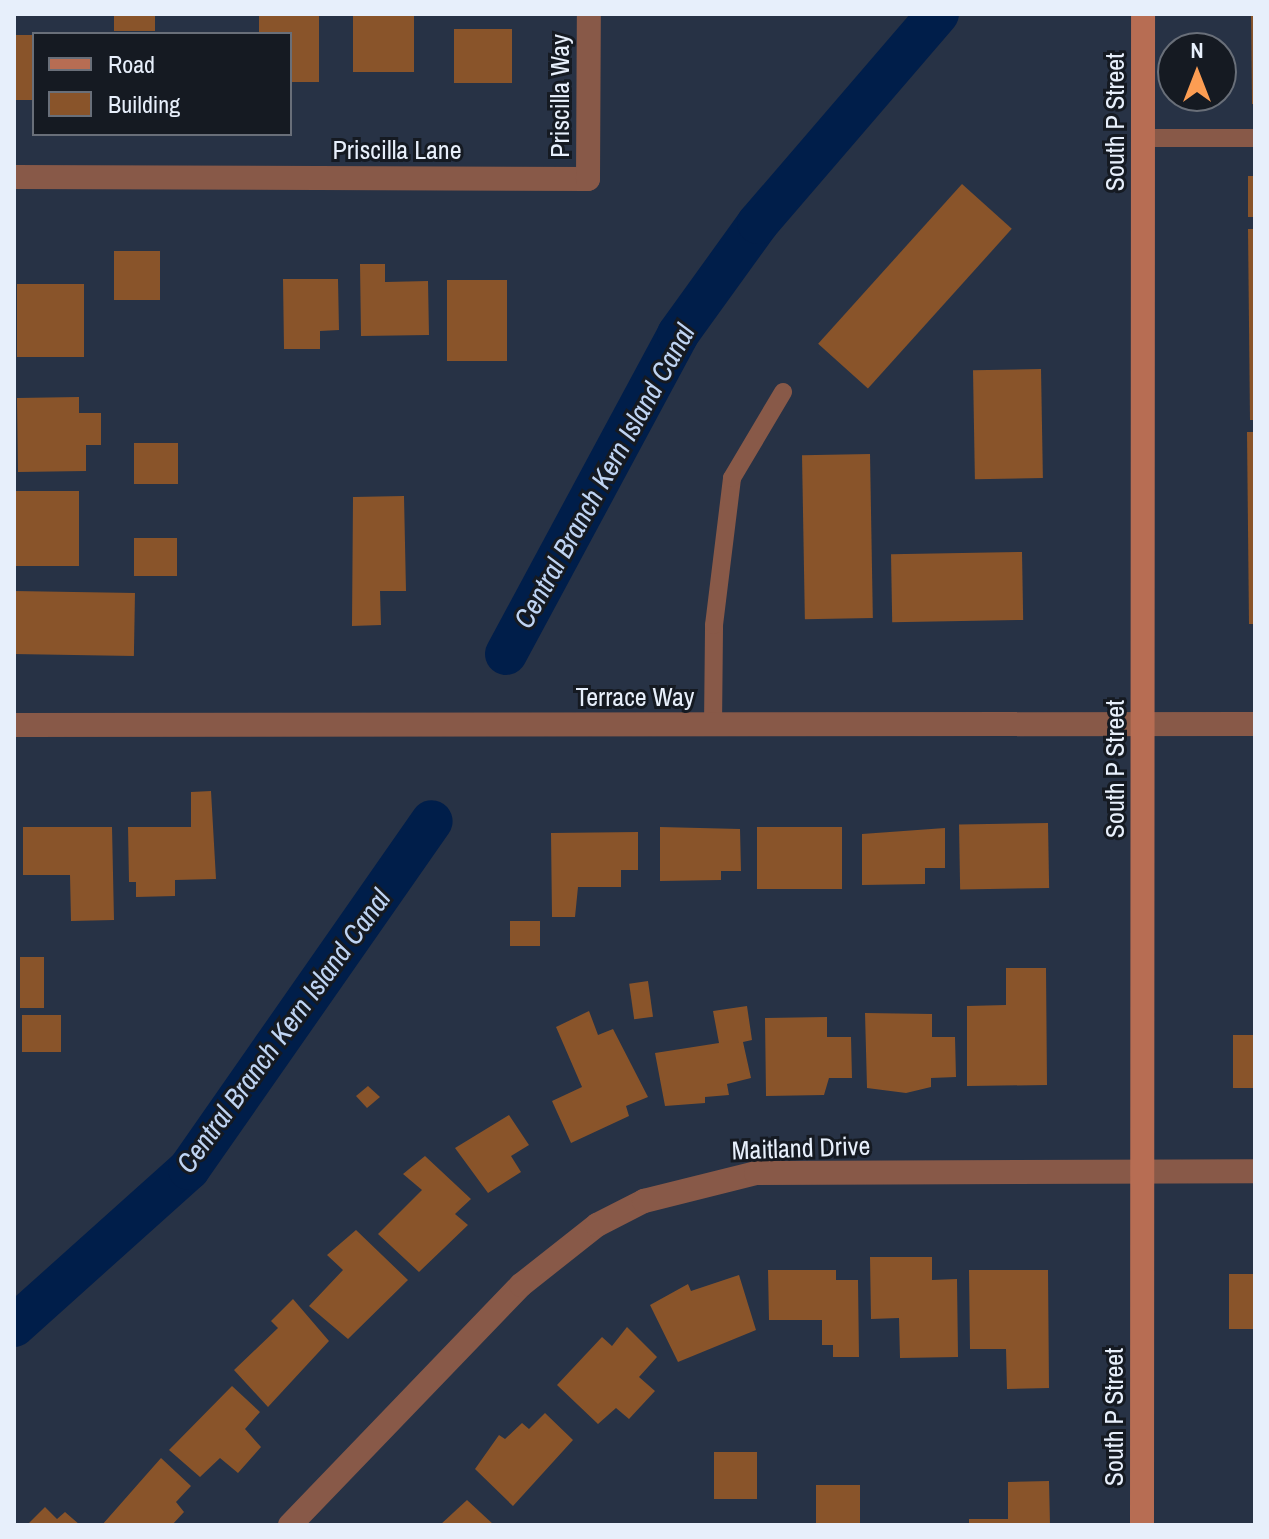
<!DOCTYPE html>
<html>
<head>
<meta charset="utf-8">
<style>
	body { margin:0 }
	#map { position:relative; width:1269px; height:1539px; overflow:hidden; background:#273245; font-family:"Archivo Narrow",sans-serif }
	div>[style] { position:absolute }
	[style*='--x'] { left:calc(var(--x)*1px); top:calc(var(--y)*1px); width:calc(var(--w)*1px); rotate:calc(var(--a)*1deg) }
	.canal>* { height:42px; margin:-21px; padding:0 21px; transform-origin:21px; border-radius:21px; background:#001e4a }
	.building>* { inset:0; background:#89542a; transform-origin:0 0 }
	.lane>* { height:18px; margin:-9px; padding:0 9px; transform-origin:9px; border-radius:9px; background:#885948 }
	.street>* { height:24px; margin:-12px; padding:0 12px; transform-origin:12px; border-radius:12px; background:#885948 }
	.secondary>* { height:24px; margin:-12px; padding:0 12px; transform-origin:12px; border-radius:12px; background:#b76d53 }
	span { translate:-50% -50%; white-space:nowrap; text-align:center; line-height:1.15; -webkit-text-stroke:6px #151a22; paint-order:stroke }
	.street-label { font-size:26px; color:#e7effb }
	.water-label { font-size:28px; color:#bfd4f3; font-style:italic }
	.frame { position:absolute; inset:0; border:16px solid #e7effb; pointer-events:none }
	.legend { position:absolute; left:32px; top:32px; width:260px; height:104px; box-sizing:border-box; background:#151a22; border:2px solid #696f79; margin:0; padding:10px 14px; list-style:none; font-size:24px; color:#e7effb }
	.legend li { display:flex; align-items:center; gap:16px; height:40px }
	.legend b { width:40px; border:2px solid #696f79 }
	.north { position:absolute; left:1157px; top:32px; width:80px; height:80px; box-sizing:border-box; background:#151a22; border:2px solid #696f79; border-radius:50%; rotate:0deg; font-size:22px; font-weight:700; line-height:32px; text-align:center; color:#e7effb }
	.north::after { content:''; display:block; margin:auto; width:28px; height:36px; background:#fc9d53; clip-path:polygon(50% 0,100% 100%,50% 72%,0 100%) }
</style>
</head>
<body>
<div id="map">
	<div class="canal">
		<i style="--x:506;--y:654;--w:363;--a:-61.7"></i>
		<i style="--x:678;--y:334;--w:137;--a:-54.2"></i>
		<i style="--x:758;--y:223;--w:276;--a:-49.3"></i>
		<i style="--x:14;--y:1326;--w:235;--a:-41.9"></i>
		<i style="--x:189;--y:1169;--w:424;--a:-55.1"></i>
	</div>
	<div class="building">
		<i style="left:114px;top:14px;width:41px;height:17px"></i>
		<i style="clip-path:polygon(259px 14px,319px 14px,319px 82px,290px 82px,290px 34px,259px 34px)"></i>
		<i style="left:353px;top:14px;width:61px;height:58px"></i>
		<i style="clip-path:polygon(1251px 14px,1255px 14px,1255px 104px,1252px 104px)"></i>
		<i style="left:454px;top:29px;width:58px;height:54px"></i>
		<i style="left:14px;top:35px;width:20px;height:65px"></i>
		<i style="left:1248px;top:176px;width:7px;height:41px"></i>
		<i style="left:962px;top:184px;width:67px;height:215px;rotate:42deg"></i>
		<i style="clip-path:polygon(1248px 229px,1255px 229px,1255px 420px,1250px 420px)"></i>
		<i style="left:160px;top:251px;width:49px;height:46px;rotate:90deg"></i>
		<i style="clip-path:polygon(360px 264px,385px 264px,385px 282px,428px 281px,429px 335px,361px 336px)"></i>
		<i style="clip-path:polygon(283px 279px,338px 279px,339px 330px,320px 331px,320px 349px,284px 349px)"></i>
		<i style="left:447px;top:280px;width:60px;height:81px"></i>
		<i style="left:84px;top:284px;width:73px;height:67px;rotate:90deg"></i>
		<i style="left:1041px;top:369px;width:109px;height:68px;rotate:89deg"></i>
		<i style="clip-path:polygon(79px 397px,79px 413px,101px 413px,101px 445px,86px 445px,86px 471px,18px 472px,17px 398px)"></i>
		<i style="clip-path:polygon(1247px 432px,1255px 432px,1255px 624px,1249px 624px)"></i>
		<i style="left:134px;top:443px;width:44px;height:41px"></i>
		<i style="left:870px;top:454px;width:164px;height:68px;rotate:89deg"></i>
		<i style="left:15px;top:491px;width:64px;height:75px"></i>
		<i style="clip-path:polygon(404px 496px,406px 591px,380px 591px,381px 625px,352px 626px,353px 497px)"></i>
		<i style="left:134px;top:538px;width:43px;height:38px"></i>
		<i style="left:1022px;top:552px;width:68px;height:131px;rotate:89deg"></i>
		<i style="left:14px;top:591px;width:121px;height:63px;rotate:1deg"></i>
		<i style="clip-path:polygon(211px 791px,216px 879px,175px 880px,175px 896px,136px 897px,136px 882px,129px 882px,128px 827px,191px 827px,191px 792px)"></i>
		<i style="left:1048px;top:823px;width:65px;height:89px;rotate:89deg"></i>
		<i style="clip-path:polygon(23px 827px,112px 827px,114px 920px,71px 921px,70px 875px,23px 875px)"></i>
		<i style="clip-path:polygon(660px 827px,740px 829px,741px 871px,721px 871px,721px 880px,660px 881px)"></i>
		<i style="left:842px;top:827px;width:62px;height:85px;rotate:90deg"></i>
		<i style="clip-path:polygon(945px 828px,945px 868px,925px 868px,925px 884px,862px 885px,862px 834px)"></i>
		<i style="clip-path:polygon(638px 832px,638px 870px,621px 870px,621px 887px,578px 887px,575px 917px,552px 917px,551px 833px)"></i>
		<i style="left:510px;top:921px;width:30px;height:25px"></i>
		<i style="left:20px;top:957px;width:24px;height:51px"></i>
		<i style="clip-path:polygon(1006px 968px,1046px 968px,1047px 1085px,967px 1086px,967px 1006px,1006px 1005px)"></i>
		<i style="left:648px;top:981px;width:36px;height:19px;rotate:82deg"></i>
		<i style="clip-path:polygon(747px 1006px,752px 1040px,743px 1042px,751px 1078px,727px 1084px,729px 1095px,705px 1097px,705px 1103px,665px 1106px,655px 1053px,719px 1043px,713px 1011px)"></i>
		<i style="clip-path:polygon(589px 1011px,598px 1035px,613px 1029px,648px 1097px,626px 1106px,629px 1116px,571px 1143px,552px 1101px,582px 1087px,556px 1027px)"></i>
		<i style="clip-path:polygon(865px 1013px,932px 1014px,932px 1037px,955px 1037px,956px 1077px,931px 1078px,931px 1087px,906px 1093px,867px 1088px)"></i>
		<i style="left:22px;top:1015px;width:39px;height:37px"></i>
		<i style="clip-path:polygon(827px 1017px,827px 1037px,851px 1037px,852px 1078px,829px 1078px,824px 1095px,766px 1096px,765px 1018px)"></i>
		<i style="left:1255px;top:1035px;width:53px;height:22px;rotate:90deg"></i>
		<i style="clip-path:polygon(368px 1086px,380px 1097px,367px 1108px,356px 1096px)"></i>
		<i style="clip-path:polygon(509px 1115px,529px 1145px,511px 1156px,521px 1172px,488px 1193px,455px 1148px)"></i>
		<i style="clip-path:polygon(425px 1156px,471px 1199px,455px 1214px,468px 1225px,419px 1272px,378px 1234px,422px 1190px,403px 1174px)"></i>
		<i style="clip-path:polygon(356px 1230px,408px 1280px,348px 1339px,309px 1306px,343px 1270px,327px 1255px)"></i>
		<i style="clip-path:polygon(870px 1257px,932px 1257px,932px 1280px,957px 1279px,958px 1357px,900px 1358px,899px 1318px,871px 1319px)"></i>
		<i style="clip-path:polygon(768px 1270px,836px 1270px,836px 1280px,858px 1280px,859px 1357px,833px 1357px,833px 1345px,822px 1345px,822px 1320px,769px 1320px)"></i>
		<i style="clip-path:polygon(969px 1270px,1048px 1270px,1049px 1388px,1007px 1389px,1006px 1349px,970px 1349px)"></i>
		<i style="left:1229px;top:1274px;width:26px;height:55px"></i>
		<i style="clip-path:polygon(739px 1275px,756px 1330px,678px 1362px,650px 1305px,688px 1284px,691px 1291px)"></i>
		<i style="clip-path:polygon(293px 1299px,329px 1341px,268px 1407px,234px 1370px,278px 1328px,271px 1321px)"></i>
		<i style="clip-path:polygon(627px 1327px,657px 1357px,639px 1377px,655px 1391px,629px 1419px,616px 1408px,598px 1424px,557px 1385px,602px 1337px,612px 1346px)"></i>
		<i style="clip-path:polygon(232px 1386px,260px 1412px,245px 1429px,261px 1447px,238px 1473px,220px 1458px,200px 1477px,169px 1450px)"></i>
		<i style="clip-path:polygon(545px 1413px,573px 1440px,513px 1506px,475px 1469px,499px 1435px,505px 1439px,522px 1423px,529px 1429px)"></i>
		<i style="left:714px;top:1452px;width:43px;height:47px"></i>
		<i style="clip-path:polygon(161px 1458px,191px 1486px,176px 1502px,184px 1512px,172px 1525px,102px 1525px)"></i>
		<i style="clip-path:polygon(1049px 1481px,1050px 1525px,969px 1525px,969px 1519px,1008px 1519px,1008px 1482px)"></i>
		<i style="left:816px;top:1485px;width:44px;height:40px"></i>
		<i style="clip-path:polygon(467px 1500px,494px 1525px,440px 1525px)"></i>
		<i style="clip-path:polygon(45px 1507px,57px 1519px,65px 1512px,80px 1525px,27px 1525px)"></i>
	</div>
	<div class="lane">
		<i style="--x:1143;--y:138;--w:112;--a:0"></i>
		<i style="--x:713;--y:725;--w:100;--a:-89.4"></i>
		<i style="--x:714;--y:625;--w:148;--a:-83"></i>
		<i style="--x:732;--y:478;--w:100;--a:-59.3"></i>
	</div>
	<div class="street">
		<i style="--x:14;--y:177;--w:574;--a:0.2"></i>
		<i style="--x:588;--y:179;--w:165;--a:-89.7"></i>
		<i style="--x:14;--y:725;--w:1241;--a:-0.05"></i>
		<i style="--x:290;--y:1525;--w:333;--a:-46.1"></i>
		<i style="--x:521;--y:1285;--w:97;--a:-38.3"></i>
		<i style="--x:597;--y:1225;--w:53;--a:-27.1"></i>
		<i style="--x:644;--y:1201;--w:115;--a:-14"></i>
		<i style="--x:756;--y:1173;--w:499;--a:-0.2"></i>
	</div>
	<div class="secondary">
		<i style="--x:1142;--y:1525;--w:1511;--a:-89.96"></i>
	</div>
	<div class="street-label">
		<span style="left:560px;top:96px;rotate:-90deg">Priscilla Way</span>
		<span style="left:1115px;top:122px;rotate:-90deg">South P Street</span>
		<span style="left:397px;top:150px">Priscilla Lane</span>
		<span style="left:635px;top:697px">Terrace Way</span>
		<span style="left:1115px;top:769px;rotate:-90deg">South P Street</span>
		<span style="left:801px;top:1148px;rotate:-2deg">Maitland Drive</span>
		<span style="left:1114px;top:1417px;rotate:-90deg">South P Street</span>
	</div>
	<div class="water-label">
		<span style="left:604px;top:476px;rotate:-61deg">Central Branch Kern Island Canal</span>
		<span style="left:283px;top:1031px;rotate:-54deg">Central Branch Kern Island Canal</span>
	</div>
	<div class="frame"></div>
	<ul class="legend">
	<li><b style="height:10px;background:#b76d53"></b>Road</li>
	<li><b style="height:22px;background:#89542a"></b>Building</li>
	</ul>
	<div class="north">N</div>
</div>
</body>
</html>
